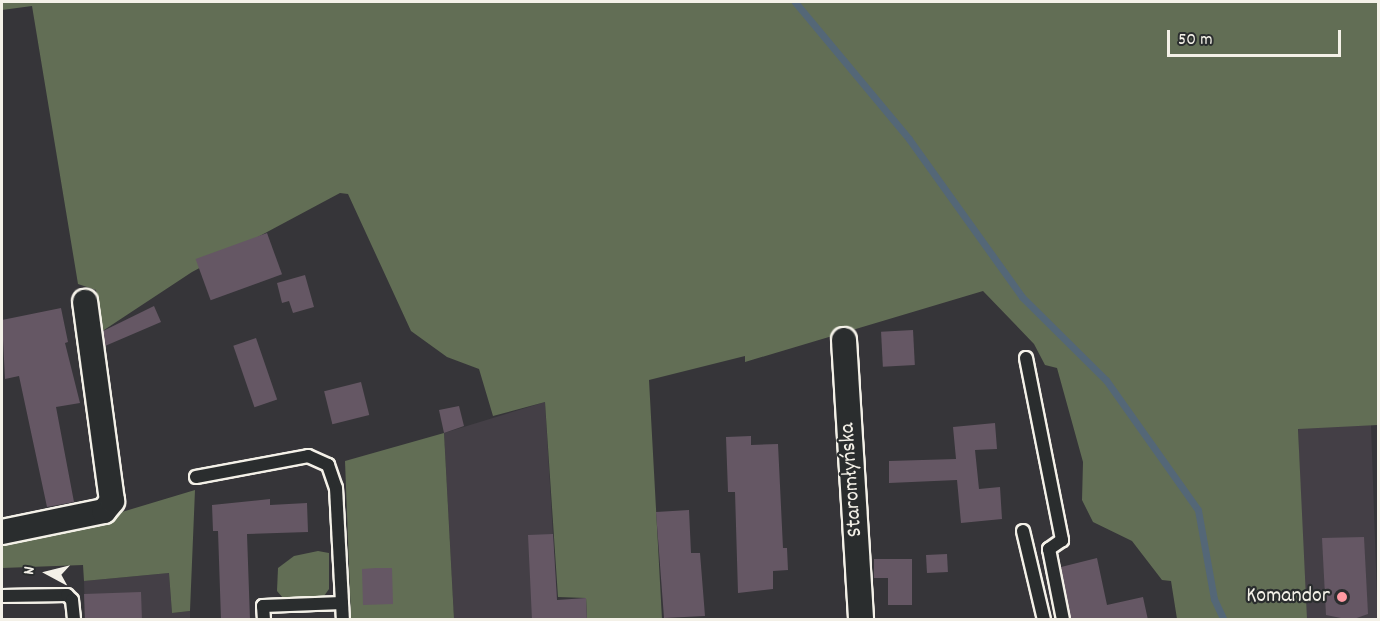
<!DOCTYPE html>
<html>
<head>
<meta charset="utf-8">
<style>
	body { margin:0 }
	#map { position:relative; width:1380px; height:621px; overflow:hidden; background:#363539; font-family:Dekko,sans-serif }
	div>[style] { position:absolute }
	[style*='--x'] { left:calc(var(--x)*1px); top:calc(var(--y)*1px); width:calc(var(--w)*1px); rotate:calc(var(--a)*1deg) }
	.built>* { inset:0; background:#443f46; transform-origin:0 0 }
	.green>* { inset:0; background:#626e55 }
	.stream>* { height:7px; margin:-3.5px; padding:0 3.5px; transform-origin:3.5px; border-radius:3.5px; background:#546777 }
	.building>* { inset:0; background:#655764; transform-origin:0 0 }
	.roads { filter:drop-shadow(2px 0 #f4f1e8) drop-shadow(-2px 0 #f4f1e8) drop-shadow(0 2px #f4f1e8) drop-shadow(0 -2px #f4f1e8) }
	.service>* { height:12px; margin:-6px; padding:0 6px; transform-origin:6px; border-radius:6px; background:#2a2d2e }
	.minor>* { height:24px; margin:-12px; padding:0 12px; transform-origin:12px; border-radius:12px; background:#2a2d2e }
	.dots>* { width:16px; height:16px; translate:-50% -50%; box-sizing:border-box; border:3px solid #2a2d2e; border-radius:50% }
	span { translate:-50% -50%; white-space:nowrap; text-align:center; line-height:1.15; -webkit-text-stroke:4.5px #2a2d2e; paint-order:stroke }
	.street-label { font-size:22px; color:#f4f1e8 }
	.poi-label { font-size:22px; color:#f4f1e8 }
	.right { translate:-100% -50%; text-align:right }
	.frame { position:absolute; inset:0; border:3px solid #f4f1e8; pointer-events:none }
	.north { position:absolute; left:18px; top:543px; width:60px; height:60px; -webkit-text-stroke:4px #2a2d2e; paint-order:stroke; rotate:277deg; font-size:16px; font-weight:700; line-height:24px; text-align:center; color:#f4f1e8 }
	.north::after { content:''; display:block; margin:auto; width:21px; height:27px; background:#f4f1e8; clip-path:polygon(50% 0,100% 100%,50% 72%,0 100%) }
	.scale { position:absolute; left:1167px; top:30px; width:174px; height:27px; box-sizing:border-box; border:3px solid #f4f1e8; border-top:0; padding-left:8px; font-size:18px; line-height:21px; white-space:nowrap; color:#f4f1e8; -webkit-text-stroke:4px #2a2d2e; paint-order:stroke }
</style>
</head>
<body>
<div id="map">
	<div class="built">
		<i style="clip-path:polygon(545px 402px,558px 619px,454px 619px,444px 433px)"></i>
		<i style="left:1371px;top:425px;width:194px;height:73px;rotate:88deg"></i>
		<i style="clip-path:polygon(169px 573px,172px 613px,190px 611px,190px 619px,85px 619px,84px 581px)"></i>
	</div>
	<div class="green">
		<i style="clip-path:polygon(2px 2px,1378px 2px,1378px 425px,1298px 429px,1307px 619px,1177px 619px,1171px 581px,1162px 580px,1132px 541px,1093px 522px,1082px 500px,1083px 462px,1057px 368px,1045px 365px,1034px 344px,983px 291px,745px 362px,745px 356px,649px 380px,662px 619px,587px 619px,586px 598px,558px 597px,545px 402px,493px 416px,479px 369px,447px 357px,411px 331px,348px 194px,340px 193px,192px 272px,101px 332px,96px 290px,78px 284px,32px 6px,2px 10px)"></i>
		<i style="clip-path:polygon(444px 433px,454px 619px,351px 619px,345px 461px)"></i>
		<i style="clip-path:polygon(195px 490px,190px 611px,172px 613px,169px 573px,84px 581px,83px 565px,2px 568px,2px 537px,82px 524px)"></i>
		<i style="clip-path:polygon(318px 551px,329px 553px,329px 589px,324px 596px,283px 598px,277px 591px,278px 568px,294px 556px)"></i>
	</div>
	<div class="stream">
		<i style="--x:795;--y:2;--w:178;--a:50.2"></i>
		<i style="--x:909;--y:139;--w:194;--a:54.4"></i>
		<i style="--x:1022;--y:297;--w:118;--a:44.7"></i>
		<i style="--x:1106;--y:380;--w:159;--a:54.7"></i>
		<i style="--x:1198;--y:510;--w:90;--a:79.8"></i>
		<i style="--x:1214;--y:599;--w:23;--a:65"></i>
	</div>
	<div class="building">
		<i style="left:267px;top:233px;width:44px;height:76px;rotate:70deg"></i>
		<i style="clip-path:polygon(305px 275px,314px 307px,293px 313px,289px 301px,282px 303px,277px 283px)"></i>
		<i style="clip-path:polygon(154px 306px,161px 322px,105px 346px,103px 331px)"></i>
		<i style="clip-path:polygon(61px 308px,68px 342px,65px 343px,80px 403px,56px 407px,74px 502px,47px 507px,19px 376px,5px 379px,2px 320px)"></i>
		<i style="left:913px;top:330px;width:35px;height:32px;rotate:87deg"></i>
		<i style="left:256px;top:338px;width:65px;height:24px;rotate:71deg"></i>
		<i style="left:361px;top:382px;width:34px;height:38px;rotate:76deg"></i>
		<i style="clip-path:polygon(459px 406px,464px 426px,444px 433px,439px 410px)"></i>
		<i style="clip-path:polygon(995px 423px,997px 449px,975px 450px,979px 489px,1000px 487px,1002px 519px,961px 523px,957px 480px,889px 483px,889px 461px,956px 459px,953px 427px)"></i>
		<i style="clip-path:polygon(751px 436px,751px 445px,778px 444px,783px 548px,787px 548px,788px 570px,773px 571px,773px 589px,738px 593px,735px 492px,728px 492px,726px 437px)"></i>
		<i style="clip-path:polygon(270px 499px,270px 505px,307px 503px,308px 532px,247px 534px,250px 620px,221px 620px,218px 531px,213px 531px,212px 505px)"></i>
		<i style="clip-path:polygon(689px 510px,691px 553px,700px 553px,705px 616px,664px 618px,656px 512px)"></i>
		<i style="clip-path:polygon(553px 534px,557px 600px,586px 598px,587px 620px,532px 620px,528px 535px)"></i>
		<i style="clip-path:polygon(1364px 537px,1368px 614px,1351px 620px,1326px 615px,1322px 538px)"></i>
		<i style="left:947px;top:554px;width:18px;height:21px;rotate:87deg"></i>
		<i style="clip-path:polygon(1097px 558px,1107px 605px,1143px 597px,1148px 620px,1071px 620px,1061px 567px)"></i>
		<i style="clip-path:polygon(874px 559px,912px 559px,912px 605px,888px 605px,888px 578px,874px 578px)"></i>
		<i style="clip-path:polygon(376px 568px,392px 568px,393px 604px,363px 605px,362px 569px)"></i>
		<i style="left:141px;top:592px;width:28px;height:57px;rotate:88deg"></i>
	</div>
	<div class="roads">
		<div class="service">
			<i style="--x:1026;--y:358;--w:186;--a:78.8"></i>
			<i style="--x:1062;--y:540;--w:16;--a:145"></i>
			<i style="--x:1049;--y:549;--w:72;--a:78.8"></i>
			<i style="--x:196;--y:477;--w:114;--a:-10.6"></i>
			<i style="--x:308;--y:456;--w:22;--a:24"></i>
			<i style="--x:328;--y:465;--w:24;--a:71"></i>
			<i style="--x:336;--y:488;--w:132;--a:87"></i>
			<i style="--x:1023;--y:531;--w:91;--a:76.7"></i>
			<i style="--x:2;--y:596;--w:65;--a:-0.9"></i>
			<i style="--x:67;--y:595;--w:7;--a:45"></i>
			<i style="--x:72;--y:600;--w:20;--a:84"></i>
			<i style="--x:264;--y:620;--w:14;--a:-94"></i>
			<i style="--x:263;--y:606;--w:79;--a:-2.2"></i>
		</div>
		<div class="minor">
			<i style="--x:844;--y:340;--w:281;--a:86.5"></i>
			<i style="--x:2;--y:532;--w:104;--a:-11.6"></i>
			<i style="--x:104;--y:511;--w:13;--a:-51"></i>
			<i style="--x:112;--y:501;--w:201;--a:-97.7"></i>
		</div>
	</div>
	<div class="dots">
		<i style="left:1342px;top:597px;background:#ff9aa2"></i>
	</div>
	<div class="street-label">
		<span style="left:852px;top:480px;rotate:-94deg">Staromłyńska</span>
	</div>
	<div class="poi-label">
		<span class="right" style="left:1330px;top:597px">Komandor</span>
	</div>
	<div class="frame"></div>
	<div class="north">N</div>
	<div class="scale">50 m</div>
</div>
</body>
</html>
